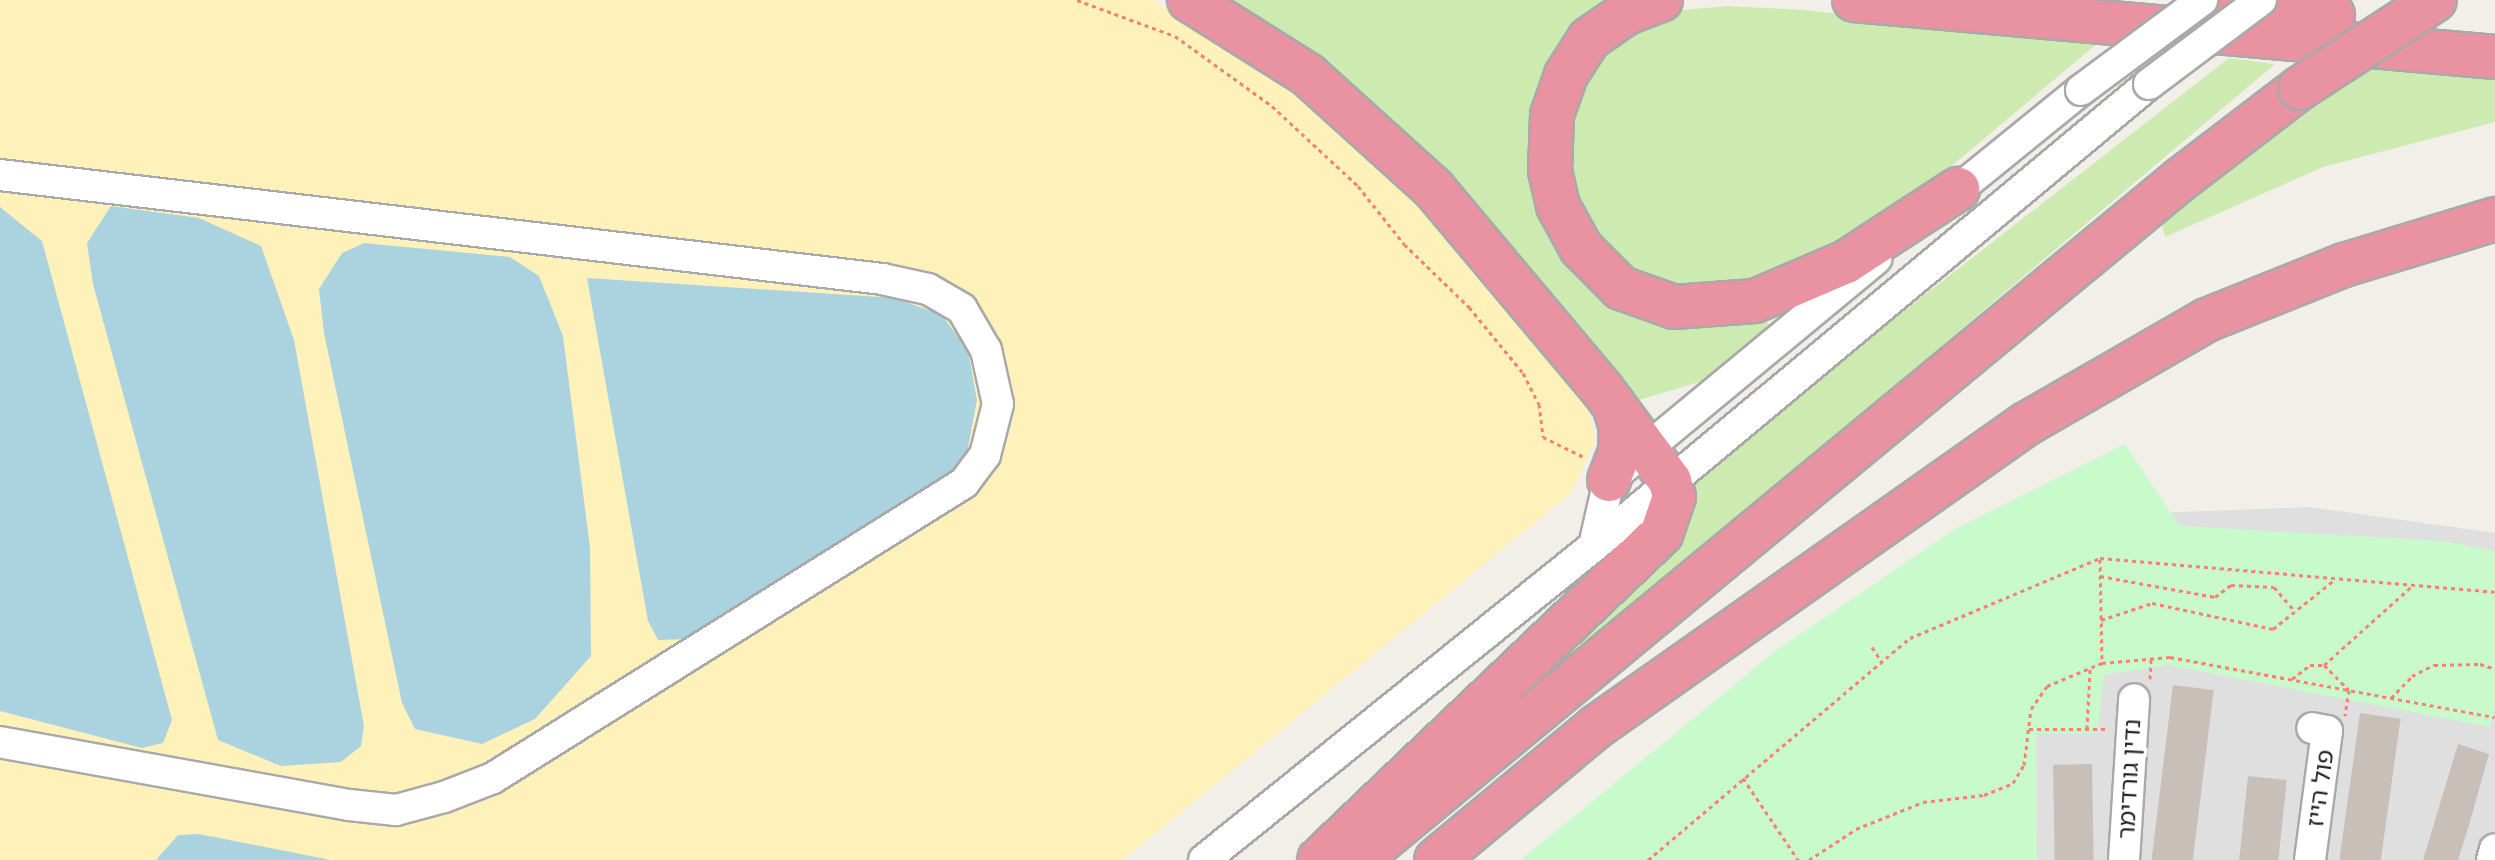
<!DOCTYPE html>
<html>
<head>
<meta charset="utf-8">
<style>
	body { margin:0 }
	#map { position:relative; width:2495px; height:860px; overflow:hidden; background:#f2efe9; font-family:"PT Sans","Noto Sans Hebrew",sans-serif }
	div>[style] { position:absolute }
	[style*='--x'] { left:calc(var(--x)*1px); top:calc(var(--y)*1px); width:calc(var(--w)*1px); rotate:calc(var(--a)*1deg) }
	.residential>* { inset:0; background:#e0dfdf }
	.grass>* { inset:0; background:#cdebb0 }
	.sand>* { inset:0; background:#fff1ba }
	.park>* { inset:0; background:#c8facc }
	.water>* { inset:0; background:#aad3df }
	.building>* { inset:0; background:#c7bfb8; transform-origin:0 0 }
	.path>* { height:3px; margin-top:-1.5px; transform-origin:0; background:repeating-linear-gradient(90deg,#fa8072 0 4px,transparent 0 8px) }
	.roads { filter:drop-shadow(2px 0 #a9a9a9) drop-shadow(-2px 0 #a9a9a9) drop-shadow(0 2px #a9a9a9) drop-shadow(0 -2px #a9a9a9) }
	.minor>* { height:30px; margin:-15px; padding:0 15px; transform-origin:15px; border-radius:15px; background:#fff }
	.highway>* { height:42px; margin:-21px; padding:0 21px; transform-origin:21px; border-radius:21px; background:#e892a2 }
	.bridges { filter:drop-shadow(2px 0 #a9a9a9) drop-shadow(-2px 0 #a9a9a9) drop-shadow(0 2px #a9a9a9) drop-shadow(0 -2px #a9a9a9) }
	.minor-bridge>* { height:30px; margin:-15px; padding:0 15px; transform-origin:15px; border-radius:15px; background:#fff }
	.highway-bridge>* { height:42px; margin:-21px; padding:0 21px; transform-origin:21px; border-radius:21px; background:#e892a2 }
	span { translate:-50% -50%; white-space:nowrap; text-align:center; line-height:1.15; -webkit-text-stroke:7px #fff; paint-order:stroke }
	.street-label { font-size:24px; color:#222 }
</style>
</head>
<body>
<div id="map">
	<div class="residential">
		<i style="clip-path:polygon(2310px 507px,2495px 533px,2495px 860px,1529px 860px,2101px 515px)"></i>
	</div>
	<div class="grass">
		<i style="clip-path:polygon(1228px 0,1612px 0,1533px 112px,1530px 154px,1540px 212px,1551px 238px,1580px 278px,1624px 312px,1692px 327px,1735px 324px,1762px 314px,1773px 332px,1709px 379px,1629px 403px,1329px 70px)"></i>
		<i style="clip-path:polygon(1729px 6px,1804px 10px,2099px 42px,1898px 211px,1797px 271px,1711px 294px,1638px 282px,1580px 222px,1563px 134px,1599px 48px,1671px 11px)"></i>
		<i style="clip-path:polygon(2229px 58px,2275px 64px,1417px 789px,1691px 507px,1696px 473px)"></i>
		<i style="clip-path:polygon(2368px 68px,2495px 80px,2495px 122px,2323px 167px,2165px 237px,2161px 221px)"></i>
	</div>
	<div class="sand">
		<i style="clip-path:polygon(0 0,1153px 0,1305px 101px,1451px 235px,1578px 391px,1591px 417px,1595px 442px,1571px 493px,1123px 860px,0 860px)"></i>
	</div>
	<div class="park">
		<i style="clip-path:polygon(2125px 444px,2180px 526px,2443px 541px,2495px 551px,2495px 708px,2490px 727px,2168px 665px,2104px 675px,2097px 733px,2036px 733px,2037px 860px,1521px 860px,1778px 649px,1957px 528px)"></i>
	</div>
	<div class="water">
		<i style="clip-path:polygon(111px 206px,199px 218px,261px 246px,294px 340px,364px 726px,361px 746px,341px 762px,281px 766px,218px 740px,93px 284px,87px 243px)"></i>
		<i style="clip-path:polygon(0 207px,42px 241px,172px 720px,163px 743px,142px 748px,0 711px)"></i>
		<i style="clip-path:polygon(364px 243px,510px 257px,539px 276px,563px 336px,590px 548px,591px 656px,535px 719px,482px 744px,415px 729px,402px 703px,324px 333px,319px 289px,342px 253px)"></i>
		<i style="clip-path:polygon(587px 278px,895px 298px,942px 315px,968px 351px,977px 400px,967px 453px,945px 483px,689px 639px,658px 640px,648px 621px)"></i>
		<i style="clip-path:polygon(198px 834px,215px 837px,331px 860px,156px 860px,178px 835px)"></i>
	</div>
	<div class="building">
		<i style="left:2173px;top:685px;width:41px;height:176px;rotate:7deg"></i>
		<i style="left:2360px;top:713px;width:41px;height:148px;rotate:8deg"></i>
		<i style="clip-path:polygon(2458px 744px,2489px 754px,2469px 825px,2458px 860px,2423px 860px)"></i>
		<i style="left:2092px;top:764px;width:96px;height:39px;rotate:89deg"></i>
		<i style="left:2248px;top:776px;width:39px;height:85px;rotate:6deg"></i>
	</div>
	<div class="path">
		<i style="--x:1077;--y:0;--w:104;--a:20.2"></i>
		<i style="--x:1175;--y:36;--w:120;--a:35.8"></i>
		<i style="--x:1272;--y:106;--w:117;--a:42.9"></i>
		<i style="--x:1358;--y:186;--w:74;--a:51.6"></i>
		<i style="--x:1404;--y:244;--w:91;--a:44.1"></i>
		<i style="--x:1469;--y:307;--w:85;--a:50.7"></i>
		<i style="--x:1523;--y:373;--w:35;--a:63"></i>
		<i style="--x:1539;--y:404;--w:33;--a:83"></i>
		<i style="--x:1543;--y:437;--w:48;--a:26"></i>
		<i style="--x:2100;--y:559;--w:104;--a:88.9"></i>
		<i style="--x:2100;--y:576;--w:117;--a:10.3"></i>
		<i style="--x:2215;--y:597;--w:20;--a:-37"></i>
		<i style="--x:2231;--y:585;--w:43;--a:2.7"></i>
		<i style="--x:2274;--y:587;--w:32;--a:49"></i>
		<i style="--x:2101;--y:620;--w:54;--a:-18.4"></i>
		<i style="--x:2152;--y:603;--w:124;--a:12.1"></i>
		<i style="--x:2273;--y:629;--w:77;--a:-38.7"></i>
		<i style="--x:1872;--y:647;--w:17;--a:57"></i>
		<i style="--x:2324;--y:665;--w:118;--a:-41.9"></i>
		<i style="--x:2150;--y:679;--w:20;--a:-87"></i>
		<i style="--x:2292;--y:679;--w:23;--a:-38"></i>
		<i style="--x:2310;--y:665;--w:14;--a:0"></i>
		<i style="--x:2324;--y:665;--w:35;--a:45"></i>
		<i style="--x:2349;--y:690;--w:26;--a:99"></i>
		<i style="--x:2391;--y:698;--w:30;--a:-46"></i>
		<i style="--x:2412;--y:676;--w:25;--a:-27"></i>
		<i style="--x:2434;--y:665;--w:46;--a:-1.2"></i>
		<i style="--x:2480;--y:664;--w:16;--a:18"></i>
		<i style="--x:2029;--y:729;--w:80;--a:0"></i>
		<i style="--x:2087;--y:729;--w:60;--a:-87.1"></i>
		<i style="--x:1743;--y:778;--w:99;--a:56.1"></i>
		<i style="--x:1648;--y:860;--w:343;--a:-40.3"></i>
		<i style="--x:1910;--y:638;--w:206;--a:-22.8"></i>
		<i style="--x:2100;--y:558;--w:396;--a:4.9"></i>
		<i style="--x:1809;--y:860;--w:56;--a:-33.4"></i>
		<i style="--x:1856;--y:829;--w:72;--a:-21.9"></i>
		<i style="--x:1923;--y:802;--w:61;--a:-6.5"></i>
		<i style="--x:1984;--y:795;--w:31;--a:-22"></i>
		<i style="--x:2013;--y:783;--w:21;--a:-59"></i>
		<i style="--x:2024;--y:765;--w:56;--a:-82.9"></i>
		<i style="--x:2031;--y:709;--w:28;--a:-55"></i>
		<i style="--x:2047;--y:686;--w:60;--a:-22.7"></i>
		<i style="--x:2102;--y:663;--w:68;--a:-5"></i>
		<i style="--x:2170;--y:657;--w:330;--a:10.5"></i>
	</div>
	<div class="roads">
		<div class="minor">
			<i style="--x:0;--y:175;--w:888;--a:6.72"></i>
			<i style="--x:882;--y:279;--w:47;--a:12.3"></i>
			<i style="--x:928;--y:289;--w:39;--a:30"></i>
			<i style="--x:962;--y:309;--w:48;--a:59.7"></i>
			<i style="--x:986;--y:350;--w:55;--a:77.5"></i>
			<i style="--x:998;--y:404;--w:53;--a:104.3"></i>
			<i style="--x:985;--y:455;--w:35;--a:127"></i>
			<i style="--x:964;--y:483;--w:556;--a:147.94"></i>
			<i style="--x:493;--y:778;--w:53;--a:158.8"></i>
			<i style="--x:444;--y:797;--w:50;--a:164.8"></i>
			<i style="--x:396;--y:810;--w:47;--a:-173.9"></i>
			<i style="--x:349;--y:805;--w:355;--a:-169.8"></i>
			<i style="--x:1943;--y:202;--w:178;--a:-39.1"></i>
			<i style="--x:1594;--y:546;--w:68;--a:-77.2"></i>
			<i style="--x:1609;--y:480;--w:347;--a:-39.6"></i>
			<i style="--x:1204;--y:860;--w:501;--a:-38.84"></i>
			<i style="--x:1594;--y:546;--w:722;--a:-39.78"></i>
			<i style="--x:2124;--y:860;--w:161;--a:-86.4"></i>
			<i style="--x:2310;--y:860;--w:130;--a:-82.5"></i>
			<i style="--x:2327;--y:731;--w:15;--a:-169"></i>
			<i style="--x:2492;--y:860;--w:11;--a:-75"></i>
		</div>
		<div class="highway">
			<i style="--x:1189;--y:0;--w:141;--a:32.2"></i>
			<i style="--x:1308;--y:75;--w:170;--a:42.1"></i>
			<i style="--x:1434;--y:189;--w:261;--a:50"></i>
			<i style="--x:1602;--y:389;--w:114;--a:53.5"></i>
			<i style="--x:1670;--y:481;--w:16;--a:76"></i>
			<i style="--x:1674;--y:497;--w:39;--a:109"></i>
			<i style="--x:1661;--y:534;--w:472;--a:136.4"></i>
			<i style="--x:1661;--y:0;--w:39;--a:159"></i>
			<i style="--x:1625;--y:14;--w:44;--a:145.2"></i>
			<i style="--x:1589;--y:39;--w:43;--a:122.6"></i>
			<i style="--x:1566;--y:75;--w:42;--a:109.3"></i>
			<i style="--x:1552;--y:115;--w:56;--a:92"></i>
			<i style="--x:1550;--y:171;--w:36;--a:77"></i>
			<i style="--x:1558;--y:206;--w:48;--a:61.3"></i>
			<i style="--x:1581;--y:248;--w:57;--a:45"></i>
			<i style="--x:1621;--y:288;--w:56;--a:19.7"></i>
			<i style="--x:1674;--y:307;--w:81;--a:-4.2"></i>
			<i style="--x:1755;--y:301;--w:99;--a:-23.2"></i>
			<i style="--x:1846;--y:262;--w:134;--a:-33.1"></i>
			<i style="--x:1854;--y:0;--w:644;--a:5.08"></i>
			<i style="--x:2207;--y:0;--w:127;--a:6.8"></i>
			<i style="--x:1609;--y:480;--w:30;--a:-69"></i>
			<i style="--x:1620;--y:452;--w:24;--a:-88"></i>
			<i style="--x:1621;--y:428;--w:24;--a:-107"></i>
			<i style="--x:1358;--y:860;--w:1068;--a:-39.61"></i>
			<i style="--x:2181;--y:179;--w:150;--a:-37.4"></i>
			<i style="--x:1436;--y:860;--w:208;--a:-39.7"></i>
			<i style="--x:1596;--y:727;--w:526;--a:-35.17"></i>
			<i style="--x:2026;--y:424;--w:209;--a:-29.9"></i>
			<i style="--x:2207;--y:320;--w:148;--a:-21.9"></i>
			<i style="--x:2344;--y:265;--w:158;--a:-16.9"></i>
		</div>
	</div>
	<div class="bridges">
		<div class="minor-bridge">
			<i style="--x:2149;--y:84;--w:140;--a:-36.9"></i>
			<i style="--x:2081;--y:90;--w:151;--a:-36.6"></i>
		</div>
		<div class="highway-bridge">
			<i style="--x:2300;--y:88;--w:161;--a:-33.1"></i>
		</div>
	</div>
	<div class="street-label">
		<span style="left:2129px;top:779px;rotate:-87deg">נדין גורדימר</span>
		<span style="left:2320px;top:788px;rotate:-82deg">פול הייז</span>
	</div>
</div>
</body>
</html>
